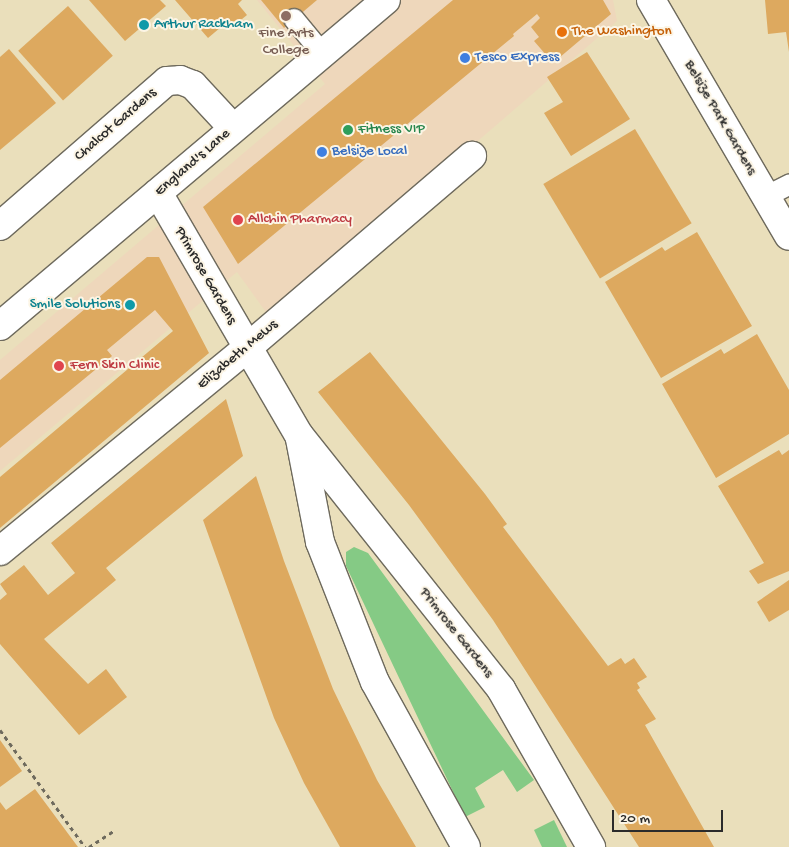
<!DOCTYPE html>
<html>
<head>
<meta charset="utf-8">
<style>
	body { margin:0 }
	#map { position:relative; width:789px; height:847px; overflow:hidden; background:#eadfbb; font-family:"Gochi Hand",sans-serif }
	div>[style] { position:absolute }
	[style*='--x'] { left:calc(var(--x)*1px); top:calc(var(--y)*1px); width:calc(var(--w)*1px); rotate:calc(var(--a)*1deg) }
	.built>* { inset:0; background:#eed7bb }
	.green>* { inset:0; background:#85ca85 }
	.building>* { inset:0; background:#dda95f; transform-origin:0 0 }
	.path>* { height:3px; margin-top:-1.5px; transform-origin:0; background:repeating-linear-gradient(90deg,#6e6a5d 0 4px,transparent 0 8px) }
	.roads { filter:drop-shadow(1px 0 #6e6a5d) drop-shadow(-1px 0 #6e6a5d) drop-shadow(0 1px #6e6a5d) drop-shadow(0 -1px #6e6a5d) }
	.lane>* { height:20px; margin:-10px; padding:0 10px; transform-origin:10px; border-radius:10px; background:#fff }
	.street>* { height:28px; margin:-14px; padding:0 14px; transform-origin:14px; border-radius:14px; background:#fff }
	.secondary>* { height:28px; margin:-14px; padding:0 14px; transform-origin:14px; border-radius:14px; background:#fff }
	.dots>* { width:14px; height:14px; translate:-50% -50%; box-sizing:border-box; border:2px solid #fcf5e5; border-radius:50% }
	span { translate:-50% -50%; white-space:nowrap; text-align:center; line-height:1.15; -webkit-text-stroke:4px #fcf5e5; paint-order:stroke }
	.culture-label { font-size:15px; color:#0d838f }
	.left { translate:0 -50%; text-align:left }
	.right { translate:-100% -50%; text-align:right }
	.food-label { font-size:15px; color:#c56008 }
	.education-label { font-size:15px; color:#785e54 }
	.shop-label { font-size:15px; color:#366cbe }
	.street-label { font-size:15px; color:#2b2b2b }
	.leisure-label { font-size:15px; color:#27864d }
	.health-label { font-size:15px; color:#be3a42 }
	.scale { position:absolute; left:612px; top:810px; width:111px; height:22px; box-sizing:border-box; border:2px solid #2b2b2b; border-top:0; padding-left:6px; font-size:15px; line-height:18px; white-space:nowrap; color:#2b2b2b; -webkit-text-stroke:4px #fcf5e5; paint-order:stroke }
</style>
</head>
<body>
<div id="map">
	<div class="built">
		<i style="clip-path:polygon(257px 0,613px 0,617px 21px,271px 319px,237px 272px,0 471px,0 360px,325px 84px)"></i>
	</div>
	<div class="green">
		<i style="clip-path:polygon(354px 547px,368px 553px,534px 780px,517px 792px,503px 770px,475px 788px,485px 807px,465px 817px,346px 566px,346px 552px)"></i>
		<i style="clip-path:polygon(554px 820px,567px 847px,542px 847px,534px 830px)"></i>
	</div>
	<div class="building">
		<i style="clip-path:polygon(89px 0,160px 0,166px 6px,125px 41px)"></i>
		<i style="clip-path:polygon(175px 0,242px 0,238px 4px,247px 15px,231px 28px,227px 22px,208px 38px)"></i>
		<i style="clip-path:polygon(261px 0,317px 0,284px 28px)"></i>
		<i style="clip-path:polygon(453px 0,603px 0,611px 14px,553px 63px,534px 41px,539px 37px,531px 27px,540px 18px,537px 14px,513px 34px,514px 36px,238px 264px,203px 207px)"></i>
		<i style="clip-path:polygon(765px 0,789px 0,789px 52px,786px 32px,768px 34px)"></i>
		<i style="left:68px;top:6px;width:67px;height:67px;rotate:48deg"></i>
		<i style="clip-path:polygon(9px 49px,56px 103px,0 150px,0 57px)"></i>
		<i style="clip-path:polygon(587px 52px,630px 119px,571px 156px,544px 113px,563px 102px,547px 77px)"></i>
		<i style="left:635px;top:129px;width:110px;height:107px;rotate:59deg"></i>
		<i style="clip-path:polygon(697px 232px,752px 326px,661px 378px,605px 282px,662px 247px,665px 251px)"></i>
		<i style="clip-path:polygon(147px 257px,159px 257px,209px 353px,0 528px,0 477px,173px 331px,155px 310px,107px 350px,112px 356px,0 448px,0 380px)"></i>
		<i style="clip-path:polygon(757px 334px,789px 390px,789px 434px,716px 478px,662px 384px,721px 349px,724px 354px)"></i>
		<i style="clip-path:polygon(370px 352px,485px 494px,507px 524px,503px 527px,608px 666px,621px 658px,625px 664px,634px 658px,647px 677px,637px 683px,640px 688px,637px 690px,656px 719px,645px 725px,714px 847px,639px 847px,493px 620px,409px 505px,318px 392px)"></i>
		<i style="clip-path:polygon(226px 399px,243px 456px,106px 568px,116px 580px,44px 639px,88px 684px,106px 669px,127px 697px,79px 735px,0 644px,0 600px,7px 594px,0 584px,24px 565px,48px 595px,75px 573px,51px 543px)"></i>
		<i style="clip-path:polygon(779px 450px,782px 455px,789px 450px,789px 571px,758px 584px,749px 571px,764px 563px,718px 486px)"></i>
		<i style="clip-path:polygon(256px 476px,284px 561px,333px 689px,377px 780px,416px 847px,340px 847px,304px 783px,274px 718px,203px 520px)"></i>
		<i style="clip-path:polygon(789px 580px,789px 610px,769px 622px,757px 602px)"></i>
		<i style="clip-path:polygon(0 740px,22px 771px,0 787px)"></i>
		<i style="clip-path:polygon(35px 789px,78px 847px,0 847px,0 802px,6px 810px)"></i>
	</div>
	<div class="path">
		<i style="--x:0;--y:730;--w:145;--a:54"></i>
		<i style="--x:89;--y:847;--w:31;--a:-33"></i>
	</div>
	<div class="roads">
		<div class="lane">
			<i style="--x:294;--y:19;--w:44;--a:50.5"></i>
			<i style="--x:767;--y:196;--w:25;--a:-27"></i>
		</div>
		<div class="street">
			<i style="--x:651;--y:0;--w:273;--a:59.7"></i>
			<i style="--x:158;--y:193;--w:280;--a:59.8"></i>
			<i style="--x:299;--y:435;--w:325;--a:51.5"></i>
			<i style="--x:501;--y:689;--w:182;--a:60.3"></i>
			<i style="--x:0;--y:226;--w:221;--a:-41"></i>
			<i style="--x:167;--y:81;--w:13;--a:-4"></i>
			<i style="--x:180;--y:80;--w:14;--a:21"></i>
			<i style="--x:193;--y:85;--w:59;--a:47.1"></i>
			<i style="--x:300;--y:439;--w:105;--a:79"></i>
			<i style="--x:320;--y:542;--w:150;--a:68.6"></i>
			<i style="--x:375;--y:682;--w:188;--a:61.1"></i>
			<i style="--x:0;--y:551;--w:320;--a:-39.4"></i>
			<i style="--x:247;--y:348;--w:296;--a:-40.5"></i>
		</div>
		<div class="secondary">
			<i style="--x:0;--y:326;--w:505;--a:-40.18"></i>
		</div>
	</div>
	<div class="dots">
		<i style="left:286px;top:16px;background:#8d6e63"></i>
		<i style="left:144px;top:25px;background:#0f9aa8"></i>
		<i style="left:562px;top:32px;background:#e8710a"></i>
		<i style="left:465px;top:58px;background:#3f7fe0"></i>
		<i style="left:348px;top:130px;background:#2e9e5b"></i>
		<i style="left:322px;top:152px;background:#3f7fe0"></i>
		<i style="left:238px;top:220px;background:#e0444e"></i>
		<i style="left:130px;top:305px;background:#0f9aa8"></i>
		<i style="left:59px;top:366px;background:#e0444e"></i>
	</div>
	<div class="culture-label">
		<span class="left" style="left:154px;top:25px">Arthur Rackham</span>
		<span class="right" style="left:120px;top:305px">Smile Solutions</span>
	</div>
	<div class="food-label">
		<span class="left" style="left:572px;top:32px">The Washington</span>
	</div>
	<div class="education-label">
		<span style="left:286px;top:42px">Fine Arts<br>College</span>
	</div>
	<div class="shop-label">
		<span class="left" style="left:475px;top:58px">Tesco Express</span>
		<span class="left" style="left:332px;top:152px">Belsize Local</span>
	</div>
	<div class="street-label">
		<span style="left:720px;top:118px;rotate:60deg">Belsize Park Gardens</span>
		<span style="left:116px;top:125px;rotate:-41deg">Chalcot Gardens</span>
		<span style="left:193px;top:163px;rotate:-41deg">England's Lane</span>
		<span style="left:205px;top:276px;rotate:60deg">Primrose Gardens</span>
		<span style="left:238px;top:355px;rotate:-40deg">Elizabeth Mews</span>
		<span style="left:456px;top:633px;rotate:52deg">Primrose Gardens</span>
	</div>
	<div class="leisure-label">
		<span class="left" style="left:358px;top:130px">Fitness VIP</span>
	</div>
	<div class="health-label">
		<span class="left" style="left:248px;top:220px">Allchin Pharmacy</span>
		<span class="left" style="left:70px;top:366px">Fern Skin Clinic</span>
	</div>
	<div class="scale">20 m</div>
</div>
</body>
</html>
